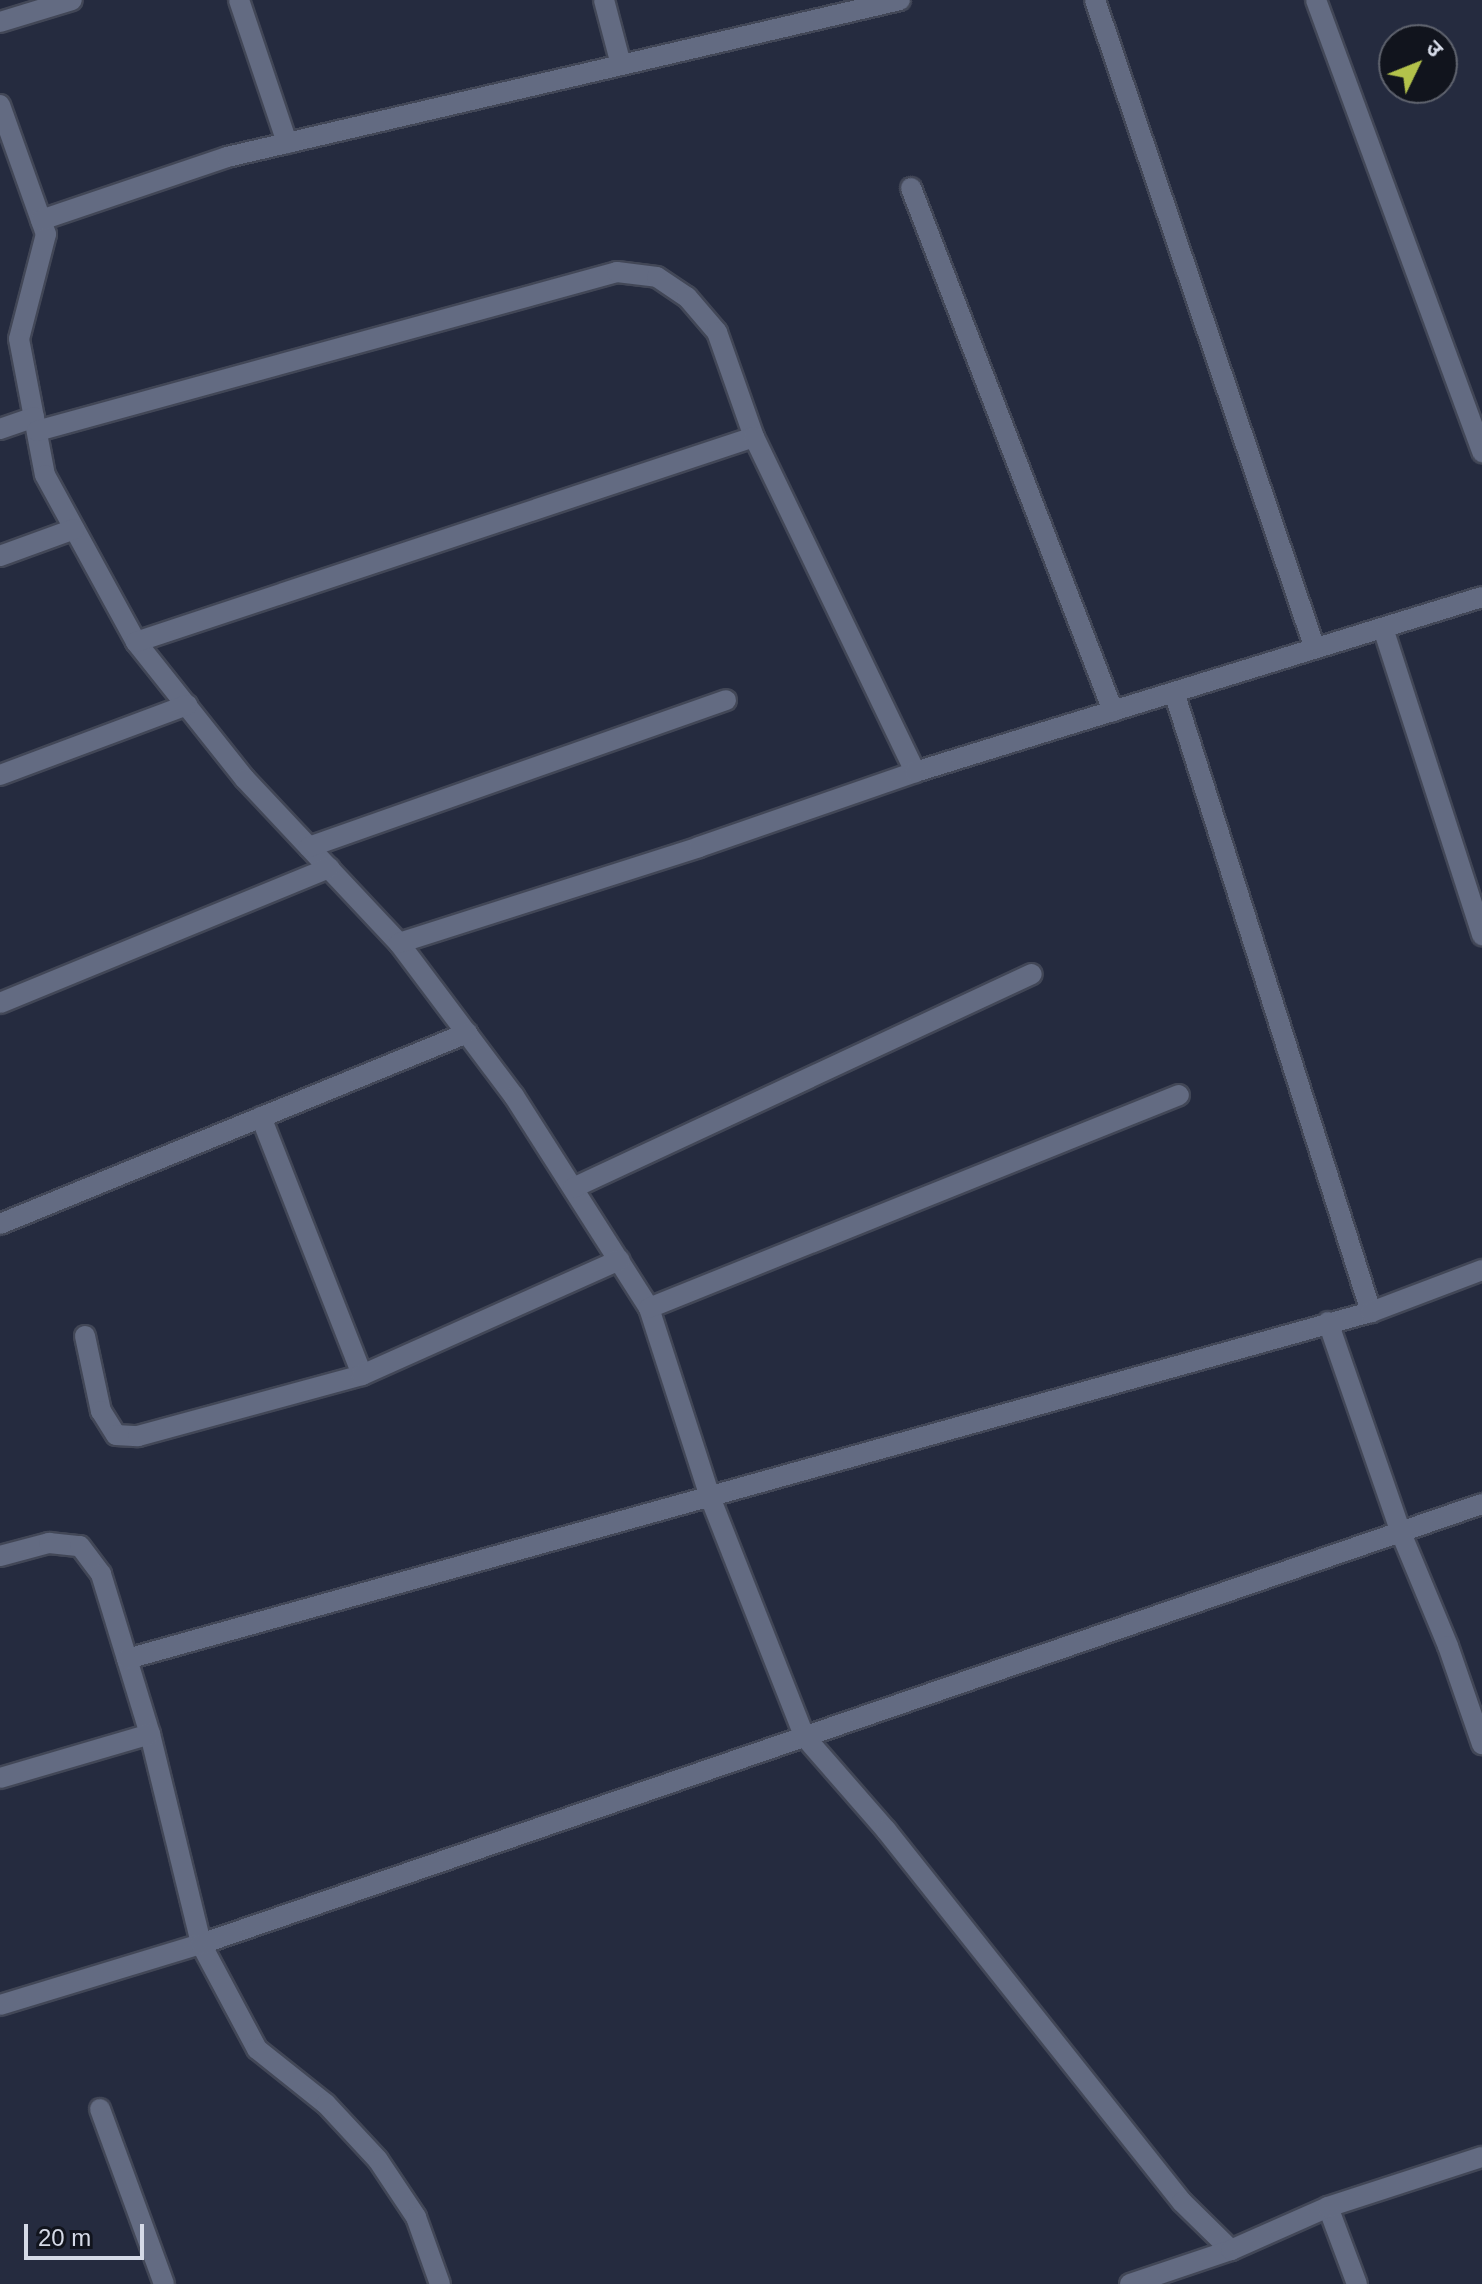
<!DOCTYPE html>
<html>
<head>
<meta charset="utf-8">
<style>
	body { margin:0 }
	#map { position:relative; width:1482px; height:2284px; overflow:hidden; background:#252b3f; font-family:Arial,"Noto Sans Devanagari",sans-serif }
	div>[style] { position:absolute }
	[style*='--x'] { left:calc(var(--x)*1px); top:calc(var(--y)*1px); width:calc(var(--w)*1px); rotate:calc(var(--a)*1deg) }
	.roads { filter:drop-shadow(2px 0 #424757) drop-shadow(-2px 0 #424757) drop-shadow(0 2px #424757) drop-shadow(0 -2px #424757) }
	.street>* { height:20px; margin:-10px; padding:0 10px; transform-origin:10px; border-radius:10px; background:#636b82 }
	span { translate:-50% -50%; white-space:nowrap; text-align:center; line-height:1.15; -webkit-text-stroke:8px #11141d; paint-order:stroke }
	.north { position:absolute; left:1378px; top:24px; width:80px; height:80px; box-sizing:border-box; background:#11141d; border:2px solid #5f636e; border-radius:50%; rotate:47deg; font-size:22px; font-weight:700; line-height:32px; text-align:center; color:#d5dae7 }
	.north::after { content:''; display:block; margin:auto; width:28px; height:36px; background:#b3c24b; clip-path:polygon(50% 0,100% 100%,50% 72%,0 100%) }
	.scale { position:absolute; left:24px; top:2224px; width:120px; height:36px; box-sizing:border-box; border:4px solid #d5dae7; border-top:0; padding-left:10px; font-size:24px; line-height:28px; white-space:nowrap; color:#d5dae7; -webkit-text-stroke:6px #11141d; paint-order:stroke }
</style>
</head>
<body>
<div id="map">
	<div class="roads">
		<div class="street">
			<i style="--x:239;--y:0;--w:151;--a:71.4"></i>
			<i style="--x:604;--y:0;--w:67;--a:75.3"></i>
			<i style="--x:1095;--y:0;--w:685;--a:71.27"></i>
			<i style="--x:1316;--y:0;--w:482;--a:69.8"></i>
			<i style="--x:0;--y:22;--w:75;--a:-17"></i>
			<i style="--x:0;--y:105;--w:137;--a:70.4"></i>
			<i style="--x:46;--y:234;--w:108;--a:104.4"></i>
			<i style="--x:19;--y:339;--w:138;--a:79.2"></i>
			<i style="--x:45;--y:475;--w:190;--a:61.4"></i>
			<i style="--x:136;--y:642;--w:175;--a:51.5"></i>
			<i style="--x:245;--y:779;--w:225;--a:46.8"></i>
			<i style="--x:399;--y:943;--w:191;--a:53.1"></i>
			<i style="--x:514;--y:1096;--w:251;--a:57.5"></i>
			<i style="--x:649;--y:1308;--w:199;--a:72.1"></i>
			<i style="--x:710;--y:1497;--w:257;--a:68.5"></i>
			<i style="--x:804;--y:1736;--w:125;--a:48.9"></i>
			<i style="--x:886;--y:1830;--w:475;--a:51.5"></i>
			<i style="--x:1182;--y:2202;--w:69;--a:44.4"></i>
			<i style="--x:911;--y:188;--w:561;--a:68.88"></i>
			<i style="--x:41;--y:220;--w:196;--a:-18.7"></i>
			<i style="--x:227;--y:157;--w:691;--a:-13.13"></i>
			<i style="--x:0;--y:429;--w:36;--a:-19"></i>
			<i style="--x:37;--y:431;--w:601;--a:-15.33"></i>
			<i style="--x:617;--y:272;--w:40;--a:7.1"></i>
			<i style="--x:657;--y:277;--w:36;--a:34"></i>
			<i style="--x:687;--y:297;--w:46;--a:49.4"></i>
			<i style="--x:717;--y:332;--w:111;--a:70.6"></i>
			<i style="--x:0;--y:556;--w:79;--a:-20"></i>
			<i style="--x:1383;--y:628;--w:323;--a:72.1"></i>
			<i style="--x:136;--y:642;--w:651;--a:-18.35"></i>
			<i style="--x:754;--y:437;--w:372;--a:64.3"></i>
			<i style="--x:1174;--y:692;--w:651;--a:72.37"></i>
			<i style="--x:0;--y:775;--w:200;--a:-20.5"></i>
			<i style="--x:309;--y:847;--w:442;--a:-19.4"></i>
			<i style="--x:399;--y:943;--w:315;--a:-17.7"></i>
			<i style="--x:699;--y:847;--w:229;--a:-19.1"></i>
			<i style="--x:915;--y:772;--w:593;--a:-17.15"></i>
			<i style="--x:0;--y:1003;--w:356;--a:-22.3"></i>
			<i style="--x:261;--y:1117;--w:277;--a:68.6"></i>
			<i style="--x:573;--y:1188;--w:506;--a:-25"></i>
			<i style="--x:0;--y:1224;--w:505;--a:-22.24"></i>
			<i style="--x:649;--y:1308;--w:571;--a:-21.89"></i>
			<i style="--x:1328;--y:1322;--w:223;--a:70.9"></i>
			<i style="--x:1401;--y:1533;--w:122;--a:67.4"></i>
			<i style="--x:1448;--y:1646;--w:104;--a:70.9"></i>
			<i style="--x:85;--y:1336;--w:77;--a:78"></i>
			<i style="--x:101;--y:1411;--w:28;--a:58"></i>
			<i style="--x:116;--y:1435;--w:22;--a:3"></i>
			<i style="--x:138;--y:1436;--w:232;--a:-15.2"></i>
			<i style="--x:362;--y:1375;--w:282;--a:-24.1"></i>
			<i style="--x:0;--y:1556;--w:51;--a:-14.9"></i>
			<i style="--x:49;--y:1543;--w:31;--a:6"></i>
			<i style="--x:80;--y:1546;--w:35;--a:53"></i>
			<i style="--x:101;--y:1574;--w:167;--a:73"></i>
			<i style="--x:150;--y:1734;--w:216;--a:76.3"></i>
			<i style="--x:201;--y:1944;--w:119;--a:61.9"></i>
			<i style="--x:257;--y:2049;--w:88;--a:38.6"></i>
			<i style="--x:326;--y:2104;--w:76;--a:47.1"></i>
			<i style="--x:378;--y:2160;--w:69;--a:56.3"></i>
			<i style="--x:416;--y:2217;--w:71;--a:70.3"></i>
			<i style="--x:127;--y:1659;--w:1291;--a:-15.59"></i>
			<i style="--x:1371;--y:1312;--w:119;--a:-20.7"></i>
			<i style="--x:0;--y:1778;--w:156;--a:-16.3"></i>
			<i style="--x:0;--y:2005;--w:210;--a:-16.9"></i>
			<i style="--x:201;--y:1944;--w:1354;--a:-18.96"></i>
			<i style="--x:100;--y:2109;--w:186;--a:69.9"></i>
			<i style="--x:1328;--y:2207;--w:82;--a:69.4"></i>
			<i style="--x:1130;--y:2284;--w:107;--a:-18.6"></i>
			<i style="--x:1231;--y:2250;--w:106;--a:-23.9"></i>
			<i style="--x:1328;--y:2207;--w:162;--a:-18"></i>
		</div>
	</div>
	<div class="north">उ</div>
	<div class="scale">20 m</div>
</div>
</body>
</html>
